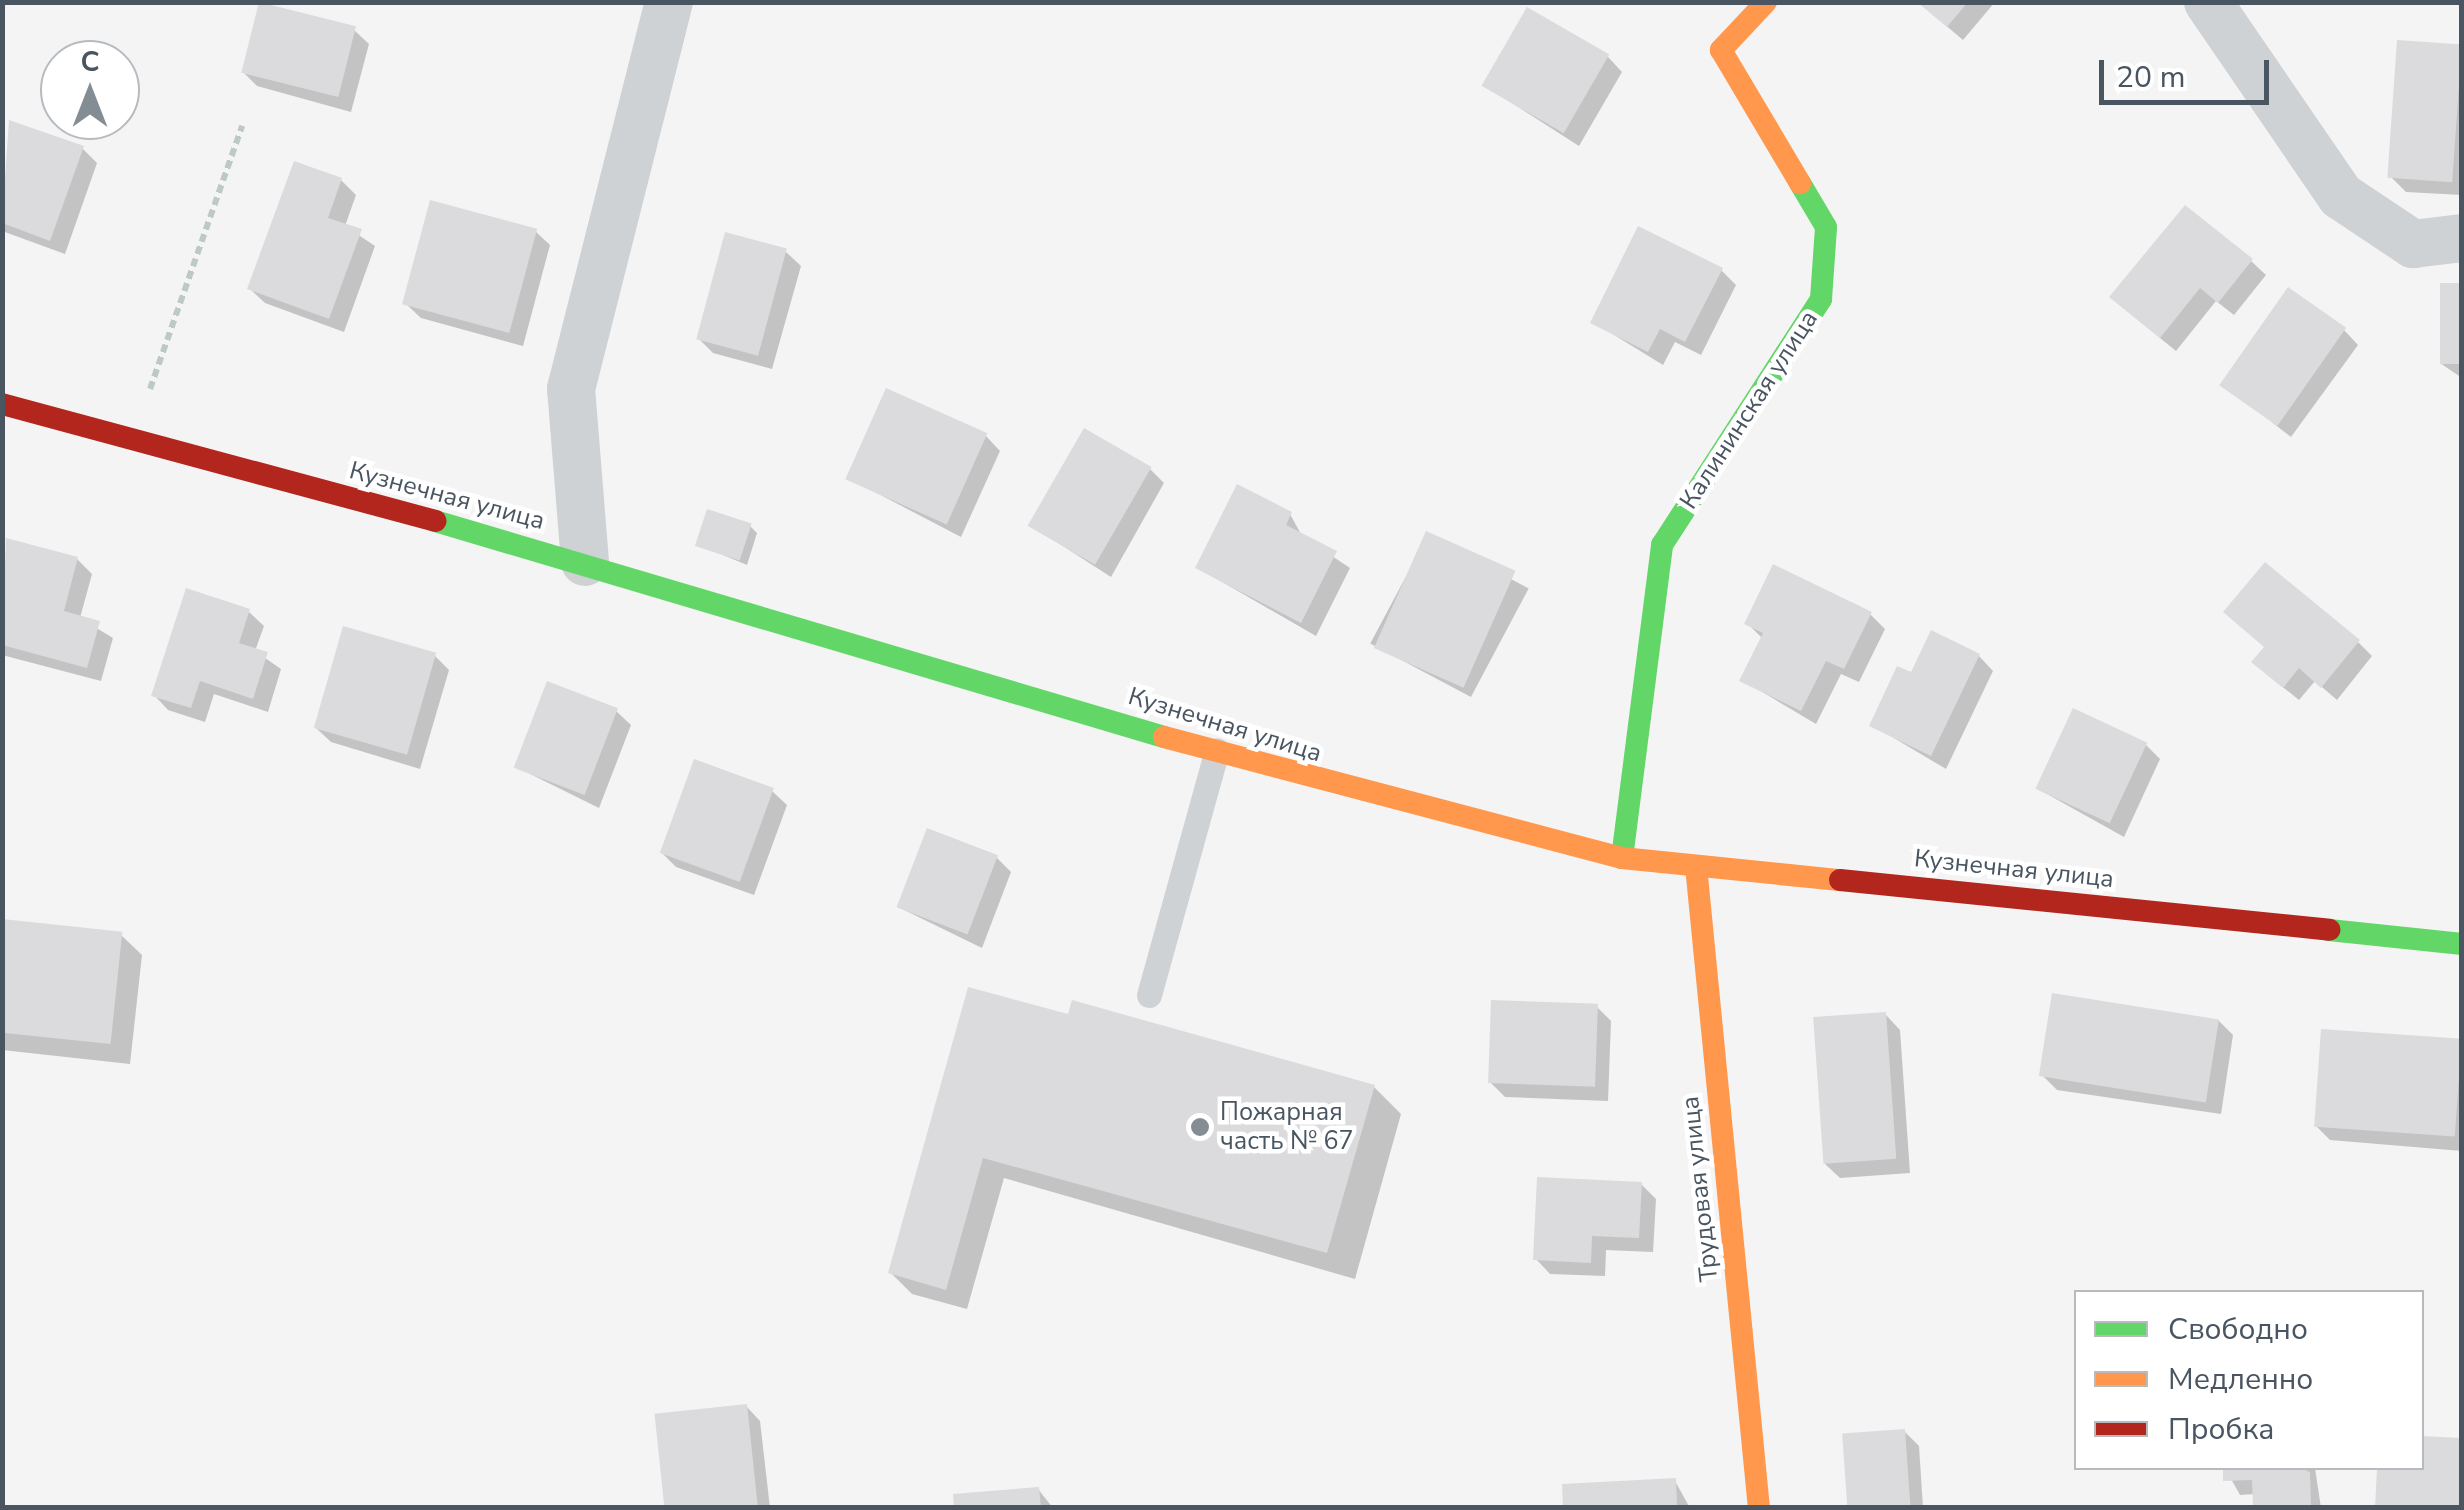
<!DOCTYPE html>
<html>
<head>
<meta charset="utf-8">
<style>
	body { margin:0 }
	#map { position:relative; width:2464px; height:1510px; overflow:hidden; background:#f4f4f4; font-family:"Nunito Sans",sans-serif }
	div>[style] { position:absolute }
	[style*='--x'] { left:calc(var(--x)*1px); top:calc(var(--y)*1px); width:calc(var(--w)*1px); rotate:calc(var(--a)*1deg) }
	.shadow>* { inset:0; background:#0003; transform-origin:0 0 }
	.building>* { inset:0; background:#dbdbdd; transform-origin:0 0 }
	.path>* { height:6px; margin-top:-3px; transform-origin:0; background:repeating-linear-gradient(90deg,#bcc9c4 0 8px,transparent 0 13px) }
	.lane>* { height:25px; margin:-12.5px; padding:0 12.5px; transform-origin:12.5px; border-radius:12.5px; background:#cfd2d4 }
	.street>* { height:48px; margin:-24px; padding:0 24px; transform-origin:24px; border-radius:24px; background:#cfd2d4 }
	.fast>* { height:22px; margin:-11px; padding:0 11px; transform-origin:11px; border-radius:11px; background:#63d668 }
	.slow>* { height:22px; margin:-11px; padding:0 11px; transform-origin:11px; border-radius:11px; background:#ff974d }
	.jam>* { height:22px; margin:-11px; padding:0 11px; transform-origin:11px; border-radius:11px; background:#b3261e }
	.dots>* { width:28px; height:28px; translate:-50% -50%; box-sizing:border-box; border:5px solid #fff; border-radius:50% }
	span { translate:-50% -50%; white-space:nowrap; text-align:center; line-height:1.15; -webkit-text-stroke:9px #fff; paint-order:stroke }
	.street-label { font-size:25px; color:#495561 }
	.poi-label { font-size:25px; color:#495561 }
	.left { translate:0 -50%; text-align:left }
	.frame { position:absolute; inset:0; border:5px solid #495561; pointer-events:none }
	.legend { position:absolute; left:2074px; top:1290px; width:350px; height:180px; box-sizing:border-box; background:#fff; border:2px solid #b6bbc0; margin:0; padding:12px 18px; list-style:none; font-size:30px; color:#495561 }
	.legend li { display:flex; align-items:center; gap:20px; height:50px }
	.legend b { width:50px; border:2px solid #b6bbc0 }
	.north { position:absolute; left:40px; top:40px; width:100px; height:100px; box-sizing:border-box; background:#fff; border:2px solid #b6bbc0; border-radius:50%; rotate:0deg; font-size:28px; font-weight:700; line-height:40px; text-align:center; color:#495561 }
	.north::after { content:''; display:block; margin:auto; width:35px; height:45px; background:#858d94; clip-path:polygon(50% 0,100% 100%,50% 72%,0 100%) }
	.scale { position:absolute; left:2099px; top:60px; width:170px; height:45px; box-sizing:border-box; border:5px solid #495561; border-top:0; padding-left:12px; font-size:30px; line-height:35px; white-space:nowrap; color:#495561; -webkit-text-stroke:8px #fff; paint-order:stroke }
</style>
</head>
<body>
<div id="map">
	<div class="shadow">
		<i style="clip-path:polygon(1918px 2px,1995px 2px,1963px 40px)"></i>
		<i style="clip-path:polygon(354px 30px,369px 44px,351px 112px,257px 86px,242px 71px)"></i>
		<i style="clip-path:polygon(2462px 47px,2462px 195px,2406px 192px,2391px 177px)"></i>
		<i style="clip-path:polygon(1608px 57px,1622px 72px,1579px 146px,1484px 85px)"></i>
		<i style="clip-path:polygon(11px 123px,83px 149px,97px 163px,65px 254px,2px 231px)"></i>
		<i style="clip-path:polygon(341px 180px,356px 195px,345px 226px,375px 246px,344px 332px,265px 303px,250px 289px)"></i>
		<i style="clip-path:polygon(535px 231px,550px 245px,523px 346px,421px 318px,406px 304px)"></i>
		<i style="clip-path:polygon(786px 252px,801px 266px,772px 369px,713px 353px,698px 338px)"></i>
		<i style="clip-path:polygon(2251px 261px,2266px 275px,2234px 315px,2216px 301px,2176px 351px,2127px 311px)"></i>
		<i style="clip-path:polygon(1721px 270px,1736px 285px,1701px 355px,1675px 342px,1663px 365px,1593px 322px)"></i>
		<i style="clip-path:polygon(2462px 286px,2462px 378px,2440px 363px)"></i>
		<i style="clip-path:polygon(2344px 330px,2358px 345px,2291px 437px,2222px 383px)"></i>
		<i style="clip-path:polygon(986px 436px,1000px 451px,961px 537px,848px 478px)"></i>
		<i style="clip-path:polygon(1150px 469px,1164px 483px,1111px 577px,1032px 526px)"></i>
		<i style="clip-path:polygon(1290px 514px,1302px 536px,1350px 568px,1316px 636px,1198px 568px)"></i>
		<i style="clip-path:polygon(750px 526px,757px 533px,747px 565px,699px 545px)"></i>
		<i style="left:1428px;top:535px;width:114px;height:123px;rotate:28deg"></i>
		<i style="clip-path:polygon(8px 541px,77px 559px,92px 574px,80px 618px,113px 638px,101px 681px,2px 655px)"></i>
		<i style="clip-path:polygon(249px 612px,264px 626px,255px 651px,281px 669px,268px 712px,214px 694px,205px 722px,168px 710px,154px 695px)"></i>
		<i style="clip-path:polygon(1870px 614px,1885px 629px,1859px 682px,1841px 674px,1816px 724px,1742px 680px,1763px 639px,1747px 623px)"></i>
		<i style="clip-path:polygon(2358px 642px,2372px 656px,2337px 700px,2315px 681px,2299px 700px,2269px 676px)"></i>
		<i style="clip-path:polygon(434px 655px,449px 670px,420px 769px,331px 742px,316px 728px)"></i>
		<i style="clip-path:polygon(1979px 656px,1993px 671px,1946px 769px,1872px 725px,1912px 676px)"></i>
		<i style="clip-path:polygon(616px 711px,631px 725px,599px 808px,516px 767px)"></i>
		<i style="clip-path:polygon(2146px 745px,2160px 759px,2124px 837px,2038px 789px)"></i>
		<i style="clip-path:polygon(772px 791px,787px 805px,754px 895px,676px 867px,662px 853px)"></i>
		<i style="clip-path:polygon(996px 857px,1011px 872px,982px 948px,900px 908px)"></i>
		<i style="clip-path:polygon(2px 921px,120px 934px,142px 955px,130px 1064px,2px 1050px)"></i>
		<i style="clip-path:polygon(1596px 1006px,1611px 1021px,1608px 1101px,1505px 1097px,1490px 1082px)"></i>
		<i style="clip-path:polygon(1886px 1015px,1900px 1030px,1910px 1173px,1840px 1178px,1825px 1164px)"></i>
		<i style="clip-path:polygon(1070px 1017px,1374px 1087px,1401px 1114px,1355px 1279px,1004px 1178px,967px 1309px,912px 1294px,891px 1273px)"></i>
		<i style="clip-path:polygon(2218px 1020px,2233px 1035px,2221px 1114px,2057px 1090px,2042px 1075px)"></i>
		<i style="clip-path:polygon(2462px 1043px,2462px 1151px,2330px 1140px,2316px 1126px)"></i>
		<i style="clip-path:polygon(1641px 1184px,1656px 1199px,1653px 1252px,1606px 1250px,1605px 1276px,1550px 1274px,1536px 1259px)"></i>
		<i style="clip-path:polygon(746px 1406px,760px 1421px,770px 1508px,669px 1508px)"></i>
		<i style="clip-path:polygon(1904px 1431px,1919px 1446px,1923px 1508px,1849px 1508px)"></i>
		<i style="clip-path:polygon(2225px 1468px,2315px 1468px,2321px 1508px,2256px 1508px,2255px 1494px,2240px 1495px)"></i>
		<i style="clip-path:polygon(1675px 1481px,1690px 1508px,1566px 1508px)"></i>
		<i style="clip-path:polygon(1038px 1489px,1053px 1508px,956px 1508px)"></i>
	</div>
	<div class="building">
		<i style="left:259px;top:2px;width:100px;height:73px;rotate:14deg"></i>
		<i style="clip-path:polygon(1917px 2px,1968px 2px,1947px 27px)"></i>
		<i style="left:1527px;top:7px;width:95px;height:91px;rotate:30deg"></i>
		<i style="left:2397px;top:40px;width:65px;height:138px;rotate:4deg"></i>
		<i style="clip-path:polygon(9px 120px,84px 146px,50px 241px,2px 223px)"></i>
		<i style="clip-path:polygon(294px 161px,342px 178px,328px 218px,362px 229px,329px 319px,247px 289px)"></i>
		<i style="left:430px;top:200px;width:111px;height:108px;rotate:15deg"></i>
		<i style="clip-path:polygon(2185px 205px,2253px 259px,2218px 303px,2200px 288px,2160px 338px,2109px 297px)"></i>
		<i style="clip-path:polygon(1638px 226px,1723px 268px,1685px 342px,1660px 329px,1648px 352px,1590px 323px)"></i>
		<i style="left:725px;top:232px;width:64px;height:111px;rotate:15deg"></i>
		<i style="left:2440px;top:283px;width:22px;height:81px"></i>
		<i style="left:2288px;top:287px;width:71px;height:120px;rotate:35deg"></i>
		<i style="left:886px;top:388px;width:111px;height:100px;rotate:24deg"></i>
		<i style="left:1084px;top:428px;width:78px;height:113px;rotate:30deg"></i>
		<i style="clip-path:polygon(1237px 484px,1292px 512px,1286px 525px,1337px 551px,1301px 623px,1195px 568px)"></i>
		<i style="left:707px;top:509px;width:47px;height:39px;rotate:18deg"></i>
		<i style="left:1426px;top:531px;width:98px;height:128px;rotate:24deg"></i>
		<i style="clip-path:polygon(6px 538px,78px 557px,64px 611px,100px 621px,87px 668px,2px 645px)"></i>
		<i style="clip-path:polygon(2265px 562px,2360px 640px,2321px 688px,2299px 668px,2283px 688px,2251px 662px,2264px 647px,2223px 612px)"></i>
		<i style="clip-path:polygon(1773px 564px,1872px 612px,1844px 669px,1826px 661px,1801px 711px,1739px 681px,1763px 633px,1744px 624px)"></i>
		<i style="clip-path:polygon(186px 588px,250px 609px,239px 643px,268px 652px,253px 699px,200px 681px,191px 708px,151px 696px)"></i>
		<i style="left:343px;top:626px;width:97px;height:106px;rotate:16deg"></i>
		<i style="clip-path:polygon(1931px 630px,1980px 654px,1931px 756px,1869px 726px,1897px 666px,1911px 672px)"></i>
		<i style="left:547px;top:681px;width:76px;height:93px;rotate:21deg"></i>
		<i style="left:2073px;top:708px;width:82px;height:89px;rotate:25deg"></i>
		<i style="left:694px;top:759px;width:85px;height:100px;rotate:20deg"></i>
		<i style="left:927px;top:828px;width:76px;height:85px;rotate:21deg"></i>
		<i style="left:2px;top:919px;width:121px;height:113px;rotate:6deg"></i>
		<i style="clip-path:polygon(968px 987px,1068px 1014px,1072px 1000px,1375px 1085px,1327px 1253px,983px 1158px,946px 1290px,888px 1273px)"></i>
		<i style="left:2052px;top:993px;width:169px;height:84px;rotate:9deg"></i>
		<i style="left:1491px;top:1000px;width:107px;height:83px;rotate:2deg"></i>
		<i style="left:1886px;top:1012px;width:147px;height:73px;rotate:86deg"></i>
		<i style="left:2321px;top:1029px;width:141px;height:98px;rotate:4deg"></i>
		<i style="clip-path:polygon(1537px 1177px,1642px 1182px,1639px 1238px,1592px 1236px,1591px 1263px,1533px 1260px)"></i>
		<i style="left:747px;top:1404px;width:105px;height:93px;rotate:84deg"></i>
		<i style="left:1905px;top:1429px;width:79px;height:63px;rotate:86deg"></i>
		<i style="clip-path:polygon(2422px 1436px,2462px 1438px,2462px 1508px,2375px 1508px,2377px 1468px,2422px 1468px)"></i>
		<i style="clip-path:polygon(2223px 1468px,2300px 1468px,2310px 1472px,2311px 1508px,2253px 1508px,2252px 1480px,2223px 1481px)"></i>
		<i style="clip-path:polygon(1676px 1478px,1677px 1508px,1563px 1508px,1562px 1484px)"></i>
		<i style="clip-path:polygon(1039px 1487px,1041px 1508px,954px 1508px,953px 1494px)"></i>
	</div>
	<div class="path">
		<i style="--x:150;--y:389;--w:279;--a:-70.7"></i>
	</div>
	<div class="lane">
		<i style="--x:1149;--y:995;--w:254;--a:-74.5"></i>
	</div>
	<div class="street">
		<i style="--x:2208;--y:2;--w:235;--a:55.6"></i>
		<i style="--x:2341;--y:196;--w:87;--a:33.7"></i>
		<i style="--x:2413;--y:244;--w:49;--a:-7"></i>
		<i style="--x:585;--y:562;--w:174;--a:-94.6"></i>
		<i style="--x:571;--y:389;--w:399;--a:-75.8"></i>
	</div>
	<div class="fast">
		<i style="--x:435;--y:521;--w:760;--a:16.5"></i>
		<i style="--x:1622;--y:858;--w:316;--a:-82.7"></i>
		<i style="--x:1662;--y:545;--w:293;--a:-57.1"></i>
		<i style="--x:1821;--y:299;--w:72;--a:-86"></i>
		<i style="--x:1826;--y:227;--w:51;--a:-120.6"></i>
		<i style="--x:2329;--y:930;--w:134;--a:6"></i>
	</div>
	<div class="slow">
		<i style="--x:1766;--y:2;--w:66;--a:133.2"></i>
		<i style="--x:1721;--y:50;--w:155;--a:59.3"></i>
		<i style="--x:1164;--y:737;--w:474;--a:14.8"></i>
		<i style="--x:1622;--y:858;--w:219;--a:5.8"></i>
		<i style="--x:1696;--y:866;--w:645;--a:84.4"></i>
	</div>
	<div class="jam">
		<i style="--x:2;--y:404;--w:449;--a:15.1"></i>
		<i style="--x:1840;--y:880;--w:492;--a:5.8"></i>
	</div>
	<div class="dots">
		<i style="left:1200px;top:1127px;background:#858d94"></i>
	</div>
	<div class="street-label">
		<span style="left:1749px;top:410px;rotate:-57deg">Калининская улица</span>
		<span style="left:447px;top:496px;rotate:15deg">Кузнечная улица</span>
		<span style="left:1225px;top:725px;rotate:17deg">Кузнечная улица</span>
		<span style="left:2014px;top:869px;rotate:6deg">Кузнечная улица</span>
		<span style="left:1700px;top:1189px;rotate:-96deg">Трудовая улица</span>
	</div>
	<div class="poi-label">
		<span class="left" style="left:1220px;top:1127px">Пожарная<br>часть № 67</span>
	</div>
	<div class="frame"></div>
	<ul class="legend">
	<li><b style="height:12px;background:#63d668"></b>Свободно</li>
	<li><b style="height:12px;background:#ff974d"></b>Медленно</li>
	<li><b style="height:12px;background:#b3261e"></b>Пробка</li>
	</ul>
	<div class="north">С</div>
	<div class="scale">20 m</div>
</div>
</body>
</html>
